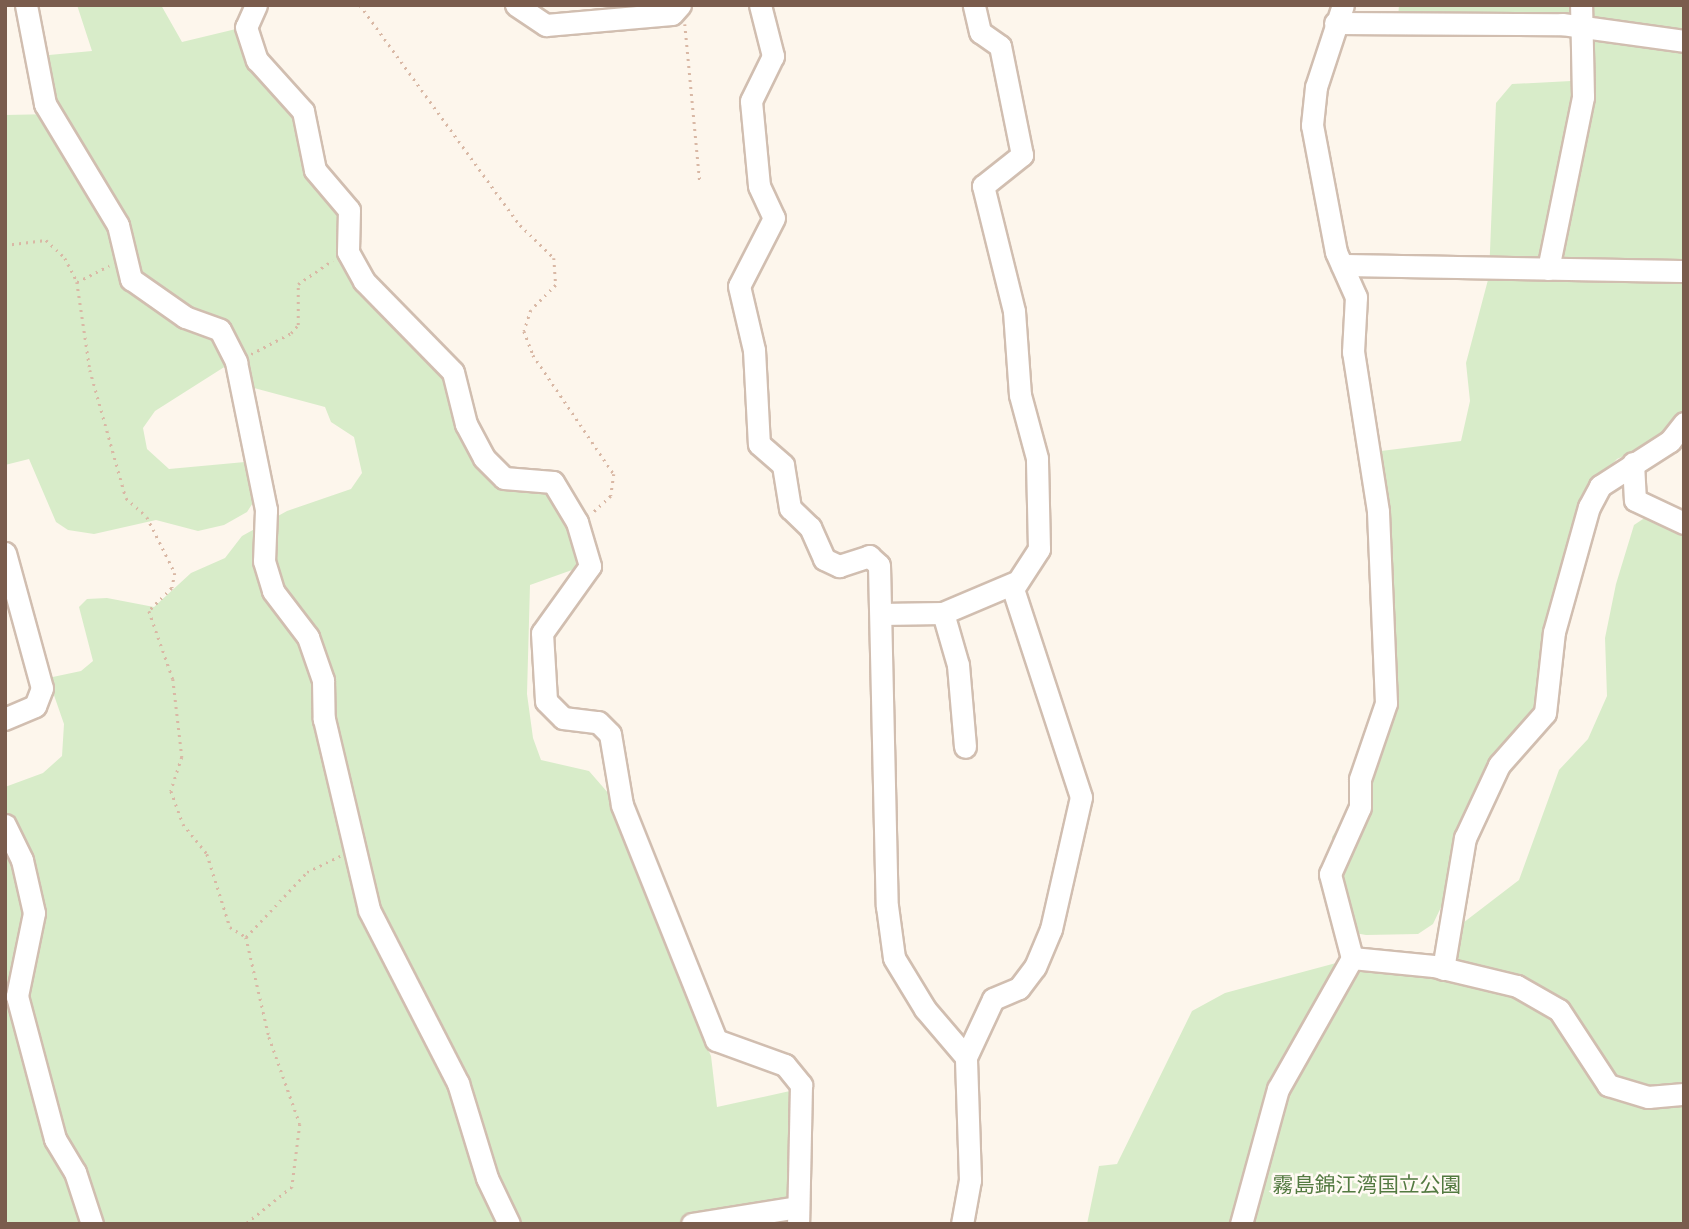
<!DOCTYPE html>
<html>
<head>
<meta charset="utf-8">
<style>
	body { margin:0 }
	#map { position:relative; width:1689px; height:1229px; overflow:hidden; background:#fdf6ec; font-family:Lato,"Noto Sans JP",sans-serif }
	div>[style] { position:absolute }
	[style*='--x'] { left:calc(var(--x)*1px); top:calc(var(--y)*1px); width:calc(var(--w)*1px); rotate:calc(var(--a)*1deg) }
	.green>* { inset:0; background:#d8ecc9 }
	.path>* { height:2.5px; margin-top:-1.25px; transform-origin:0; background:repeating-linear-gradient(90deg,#d9b8a5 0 2px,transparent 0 7px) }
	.roads { filter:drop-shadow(2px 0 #d1beb0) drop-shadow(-2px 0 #d1beb0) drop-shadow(0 2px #d1beb0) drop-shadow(0 -2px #d1beb0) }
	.minor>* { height:21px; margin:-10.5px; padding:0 10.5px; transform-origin:10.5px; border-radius:10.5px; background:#fff }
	span { translate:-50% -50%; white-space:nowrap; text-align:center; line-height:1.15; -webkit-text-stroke:5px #fffaf3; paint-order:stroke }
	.park-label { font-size:21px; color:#537a41 }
	.frame { position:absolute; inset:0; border:7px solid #7a5c4d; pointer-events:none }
</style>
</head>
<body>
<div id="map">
	<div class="green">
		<i style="clip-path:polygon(77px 5px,161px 5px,182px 42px,236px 29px,291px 109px,309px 176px,336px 196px,344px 260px,442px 376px,487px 475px,515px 490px,545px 487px,568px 513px,584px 557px,572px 570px,530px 585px,527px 694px,533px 738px,541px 760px,589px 771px,609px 794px,647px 883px,700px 975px,697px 1026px,711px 1056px,717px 1107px,790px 1091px,796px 1224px,5px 1224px,5px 787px,43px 773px,62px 756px,64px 724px,48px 678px,81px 671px,93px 661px,79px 607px,87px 599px,107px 598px,154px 607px,191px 573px,225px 558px,242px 536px,287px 511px,351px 489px,362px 473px,354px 437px,331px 422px,325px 407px,254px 388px,244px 371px,229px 364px,155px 411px,143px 428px,147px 449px,169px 469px,245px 462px,251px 468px,256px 498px,247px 512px,224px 525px,198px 531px,156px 520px,94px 534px,68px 530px,56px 522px,29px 459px,5px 465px,5px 115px,54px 114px,49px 55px,92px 51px)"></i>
		<i style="clip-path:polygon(1399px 5px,1684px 5px,1684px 419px,1669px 437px,1617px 459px,1593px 486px,1570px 530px,1534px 712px,1433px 924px,1418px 934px,1366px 935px,1344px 931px,1332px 837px,1359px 794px,1385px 707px,1373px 458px,1381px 451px,1461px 441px,1470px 401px,1466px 363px,1489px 276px,1496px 103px,1512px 84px,1590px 80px,1587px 21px,1398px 18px)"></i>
		<i style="clip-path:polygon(1646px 517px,1684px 523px,1684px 1224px,1087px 1224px,1099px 1166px,1117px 1164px,1192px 1011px,1225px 993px,1351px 959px,1408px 951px,1440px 958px,1459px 926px,1519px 880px,1559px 770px,1588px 739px,1607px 696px,1605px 638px,1616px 584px,1634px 525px)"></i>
	</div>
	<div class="path">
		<i style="--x:360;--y:5;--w:272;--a:54"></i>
		<i style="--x:520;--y:225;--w:47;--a:44.1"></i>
		<i style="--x:554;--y:258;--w:27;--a:86"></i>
		<i style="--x:556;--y:285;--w:35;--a:135"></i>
		<i style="--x:531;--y:310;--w:22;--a:108"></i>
		<i style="--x:524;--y:331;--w:26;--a:69"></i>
		<i style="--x:533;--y:355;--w:144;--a:55.8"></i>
		<i style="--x:614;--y:474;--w:22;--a:98"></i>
		<i style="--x:611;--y:496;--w:25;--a:137"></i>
		<i style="--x:685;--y:24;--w:160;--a:84.6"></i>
		<i style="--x:5;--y:245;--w:41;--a:-7"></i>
		<i style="--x:46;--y:240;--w:26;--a:43"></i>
		<i style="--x:65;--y:258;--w:27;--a:63"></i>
		<i style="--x:77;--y:282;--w:89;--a:81.6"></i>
		<i style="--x:90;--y:370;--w:133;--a:74.3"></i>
		<i style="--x:126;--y:498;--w:28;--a:42"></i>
		<i style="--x:147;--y:517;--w:63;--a:63.4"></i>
		<i style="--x:175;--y:573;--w:15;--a:101"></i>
		<i style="--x:172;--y:588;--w:33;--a:135"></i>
		<i style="--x:149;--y:611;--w:72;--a:70.6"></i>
		<i style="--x:173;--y:679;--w:79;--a:83.4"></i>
		<i style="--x:182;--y:757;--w:36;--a:108"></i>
		<i style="--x:171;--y:791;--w:35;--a:70"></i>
		<i style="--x:183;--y:824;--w:38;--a:51"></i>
		<i style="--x:207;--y:854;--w:77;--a:72.5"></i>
		<i style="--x:230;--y:927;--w:19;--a:32"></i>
		<i style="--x:246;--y:937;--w:103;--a:77"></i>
		<i style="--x:269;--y:1037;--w:92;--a:70.4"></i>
		<i style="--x:300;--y:1124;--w:64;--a:97.2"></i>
		<i style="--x:292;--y:1187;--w:59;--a:141.2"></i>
		<i style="--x:77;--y:282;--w:36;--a:-27"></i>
		<i style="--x:251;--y:354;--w:45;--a:-27.7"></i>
		<i style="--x:291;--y:333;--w:11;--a:-49"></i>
		<i style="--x:298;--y:325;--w:41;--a:-90"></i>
		<i style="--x:298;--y:284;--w:42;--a:-34.4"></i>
		<i style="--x:246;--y:937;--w:89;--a:-46.8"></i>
		<i style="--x:307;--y:872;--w:37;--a:-26"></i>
	</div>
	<div class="roads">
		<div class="minor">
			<i style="--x:26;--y:5;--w:101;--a:79.1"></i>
			<i style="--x:45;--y:104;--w:141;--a:58.9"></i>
			<i style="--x:118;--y:225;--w:56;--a:76.5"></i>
			<i style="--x:131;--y:279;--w:66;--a:35.1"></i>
			<i style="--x:185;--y:317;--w:37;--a:20"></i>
			<i style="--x:220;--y:330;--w:36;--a:63"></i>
			<i style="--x:236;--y:362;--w:151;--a:78.5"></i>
			<i style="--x:266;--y:510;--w:51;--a:92.2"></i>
			<i style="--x:264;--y:561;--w:31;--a:73"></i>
			<i style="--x:273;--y:591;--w:58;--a:52.7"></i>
			<i style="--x:308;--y:637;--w:46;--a:70.8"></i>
			<i style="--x:323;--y:680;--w:39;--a:89"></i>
			<i style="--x:324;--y:719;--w:196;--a:76.7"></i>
			<i style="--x:369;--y:910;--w:195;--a:62.8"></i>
			<i style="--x:458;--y:1083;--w:99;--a:73"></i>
			<i style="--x:487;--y:1178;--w:51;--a:64.4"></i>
			<i style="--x:256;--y:5;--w:24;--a:114"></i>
			<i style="--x:246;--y:27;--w:35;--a:72"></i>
			<i style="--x:257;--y:60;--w:69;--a:48"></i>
			<i style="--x:303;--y:111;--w:60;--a:78.5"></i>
			<i style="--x:315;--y:170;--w:52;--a:49.6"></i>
			<i style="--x:349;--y:210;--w:42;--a:91.4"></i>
			<i style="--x:348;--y:252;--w:33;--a:61"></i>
			<i style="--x:364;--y:281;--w:127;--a:45.6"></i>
			<i style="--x:453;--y:372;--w:54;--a:76"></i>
			<i style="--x:466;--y:424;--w:38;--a:62"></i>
			<i style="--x:484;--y:458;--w:28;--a:45"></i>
			<i style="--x:504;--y:478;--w:49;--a:4.7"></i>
			<i style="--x:553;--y:482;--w:47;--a:59"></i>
			<i style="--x:577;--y:522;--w:46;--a:73.5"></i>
			<i style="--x:590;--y:566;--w:82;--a:125.6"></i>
			<i style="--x:542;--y:633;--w:68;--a:86.6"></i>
			<i style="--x:546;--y:701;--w:24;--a:45"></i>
			<i style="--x:563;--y:718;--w:35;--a:7"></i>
			<i style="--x:598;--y:722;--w:17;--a:45"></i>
			<i style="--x:610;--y:734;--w:72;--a:80.4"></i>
			<i style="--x:622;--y:805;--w:253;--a:68.2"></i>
			<i style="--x:716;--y:1040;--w:73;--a:19.9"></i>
			<i style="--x:785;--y:1065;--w:26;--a:51"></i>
			<i style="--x:801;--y:1085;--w:139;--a:91.2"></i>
			<i style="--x:516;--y:5;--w:36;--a:34"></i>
			<i style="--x:546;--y:25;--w:126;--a:-5"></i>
			<i style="--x:672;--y:14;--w:12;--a:-48"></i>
			<i style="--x:760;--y:5;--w:53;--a:75.7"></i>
			<i style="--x:773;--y:56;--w:50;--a:116.1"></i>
			<i style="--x:751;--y:101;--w:85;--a:84.6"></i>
			<i style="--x:759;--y:186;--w:35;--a:65"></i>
			<i style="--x:774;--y:218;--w:76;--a:117.2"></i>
			<i style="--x:739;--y:286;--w:66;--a:76.8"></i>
			<i style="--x:754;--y:350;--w:94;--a:87"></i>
			<i style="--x:759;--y:444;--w:32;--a:41"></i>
			<i style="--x:783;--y:465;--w:44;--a:80.8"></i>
			<i style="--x:790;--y:508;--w:28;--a:44"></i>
			<i style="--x:810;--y:527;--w:35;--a:66"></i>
			<i style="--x:824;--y:559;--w:17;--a:25"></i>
			<i style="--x:839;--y:566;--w:32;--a:-18"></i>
			<i style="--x:869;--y:556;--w:13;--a:42"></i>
			<i style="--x:879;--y:565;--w:341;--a:88.7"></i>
			<i style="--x:887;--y:906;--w:52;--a:82.3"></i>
			<i style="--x:894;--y:958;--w:60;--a:58.7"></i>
			<i style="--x:925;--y:1009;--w:63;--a:49.5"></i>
			<i style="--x:1335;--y:23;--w:227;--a:0.3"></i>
			<i style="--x:1562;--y:24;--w:123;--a:7.9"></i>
			<i style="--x:1342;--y:265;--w:342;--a:1"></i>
			<i style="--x:1548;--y:269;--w:176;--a:-78.5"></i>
			<i style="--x:1583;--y:97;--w:92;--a:-91.2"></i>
			<i style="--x:1633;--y:463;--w:37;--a:87"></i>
			<i style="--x:1635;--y:500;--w:54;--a:25.1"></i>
			<i style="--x:5;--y:553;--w:140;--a:74.7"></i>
			<i style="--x:42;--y:688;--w:19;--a:111"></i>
			<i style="--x:35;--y:706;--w:33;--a:157"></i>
			<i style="--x:943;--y:613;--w:54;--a:73.9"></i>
			<i style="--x:958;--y:665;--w:82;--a:85.1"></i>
			<i style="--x:881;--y:614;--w:62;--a:-0.9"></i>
			<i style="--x:943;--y:613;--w:77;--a:-22.9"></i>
			<i style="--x:5;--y:825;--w:39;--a:64"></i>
			<i style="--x:22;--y:860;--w:54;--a:77.2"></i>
			<i style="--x:34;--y:913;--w:85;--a:101.6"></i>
			<i style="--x:17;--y:996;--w:148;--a:75.1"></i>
			<i style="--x:55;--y:1139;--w:39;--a:59"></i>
			<i style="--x:75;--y:1172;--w:55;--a:71.9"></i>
			<i style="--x:1352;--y:958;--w:82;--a:5.6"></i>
			<i style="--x:1434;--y:966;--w:85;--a:13.5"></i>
			<i style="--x:1517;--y:986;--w:48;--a:29.7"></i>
			<i style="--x:1559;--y:1010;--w:90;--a:56.8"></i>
			<i style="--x:1608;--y:1085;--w:42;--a:16.7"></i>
			<i style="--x:1648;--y:1097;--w:36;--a:-5"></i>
			<i style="--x:1443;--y:969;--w:133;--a:-80.5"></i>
			<i style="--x:1465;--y:838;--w:81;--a:-65"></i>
			<i style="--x:1499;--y:765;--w:69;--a:-48.5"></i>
			<i style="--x:1545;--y:713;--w:81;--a:-83.7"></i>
			<i style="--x:1554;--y:632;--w:130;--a:-74.4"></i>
			<i style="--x:1589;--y:507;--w:24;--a:-62"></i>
			<i style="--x:1600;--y:486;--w:83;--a:-32.7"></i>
			<i style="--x:1670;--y:441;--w:23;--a:-52"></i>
			<i style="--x:692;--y:1224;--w:107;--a:-9.1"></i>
			<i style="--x:962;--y:1224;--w:45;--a:-79.7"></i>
			<i style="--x:970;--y:1180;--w:123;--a:-91.9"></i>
			<i style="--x:966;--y:1057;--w:64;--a:-65"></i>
			<i style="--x:993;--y:999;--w:28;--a:-23"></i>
			<i style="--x:1019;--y:988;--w:26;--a:-53"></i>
			<i style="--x:1035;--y:967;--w:41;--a:-67.2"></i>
			<i style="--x:1051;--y:929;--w:135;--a:-77.2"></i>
			<i style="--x:1081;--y:797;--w:219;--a:-108.1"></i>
			<i style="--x:1013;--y:589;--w:48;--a:-57"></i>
			<i style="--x:1039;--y:549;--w:91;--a:-91.3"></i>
			<i style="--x:1037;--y:458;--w:65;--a:-105.1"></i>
			<i style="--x:1020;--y:395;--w:84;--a:-94.1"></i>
			<i style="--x:1014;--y:311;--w:129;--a:-103.9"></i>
			<i style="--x:983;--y:186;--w:50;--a:-38.5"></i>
			<i style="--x:1022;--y:155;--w:111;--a:-101.4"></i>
			<i style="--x:1000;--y:46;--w:24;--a:-145"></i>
			<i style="--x:980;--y:32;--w:28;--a:-103"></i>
			<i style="--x:1241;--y:1224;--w:140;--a:-74.7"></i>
			<i style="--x:1278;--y:1089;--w:150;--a:-60.5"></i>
			<i style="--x:1352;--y:958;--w:87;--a:-104.7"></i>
			<i style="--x:1330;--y:874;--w:73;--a:-65.9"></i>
			<i style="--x:1360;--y:807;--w:28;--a:-90"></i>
			<i style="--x:1360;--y:779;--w:80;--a:-71.1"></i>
			<i style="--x:1386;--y:703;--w:192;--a:-92.4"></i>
			<i style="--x:1378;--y:511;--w:161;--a:-98.9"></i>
			<i style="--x:1353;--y:352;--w:55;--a:-86.9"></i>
			<i style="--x:1356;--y:297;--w:49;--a:-114"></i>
			<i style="--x:1336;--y:252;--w:129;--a:-100.7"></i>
			<i style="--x:1312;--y:125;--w:38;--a:-84"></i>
			<i style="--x:1316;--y:87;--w:86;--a:-71.8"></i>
		</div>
	</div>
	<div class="park-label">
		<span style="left:1367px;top:1184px">霧島錦江湾国立公園</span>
	</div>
	<div class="frame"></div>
</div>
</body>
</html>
